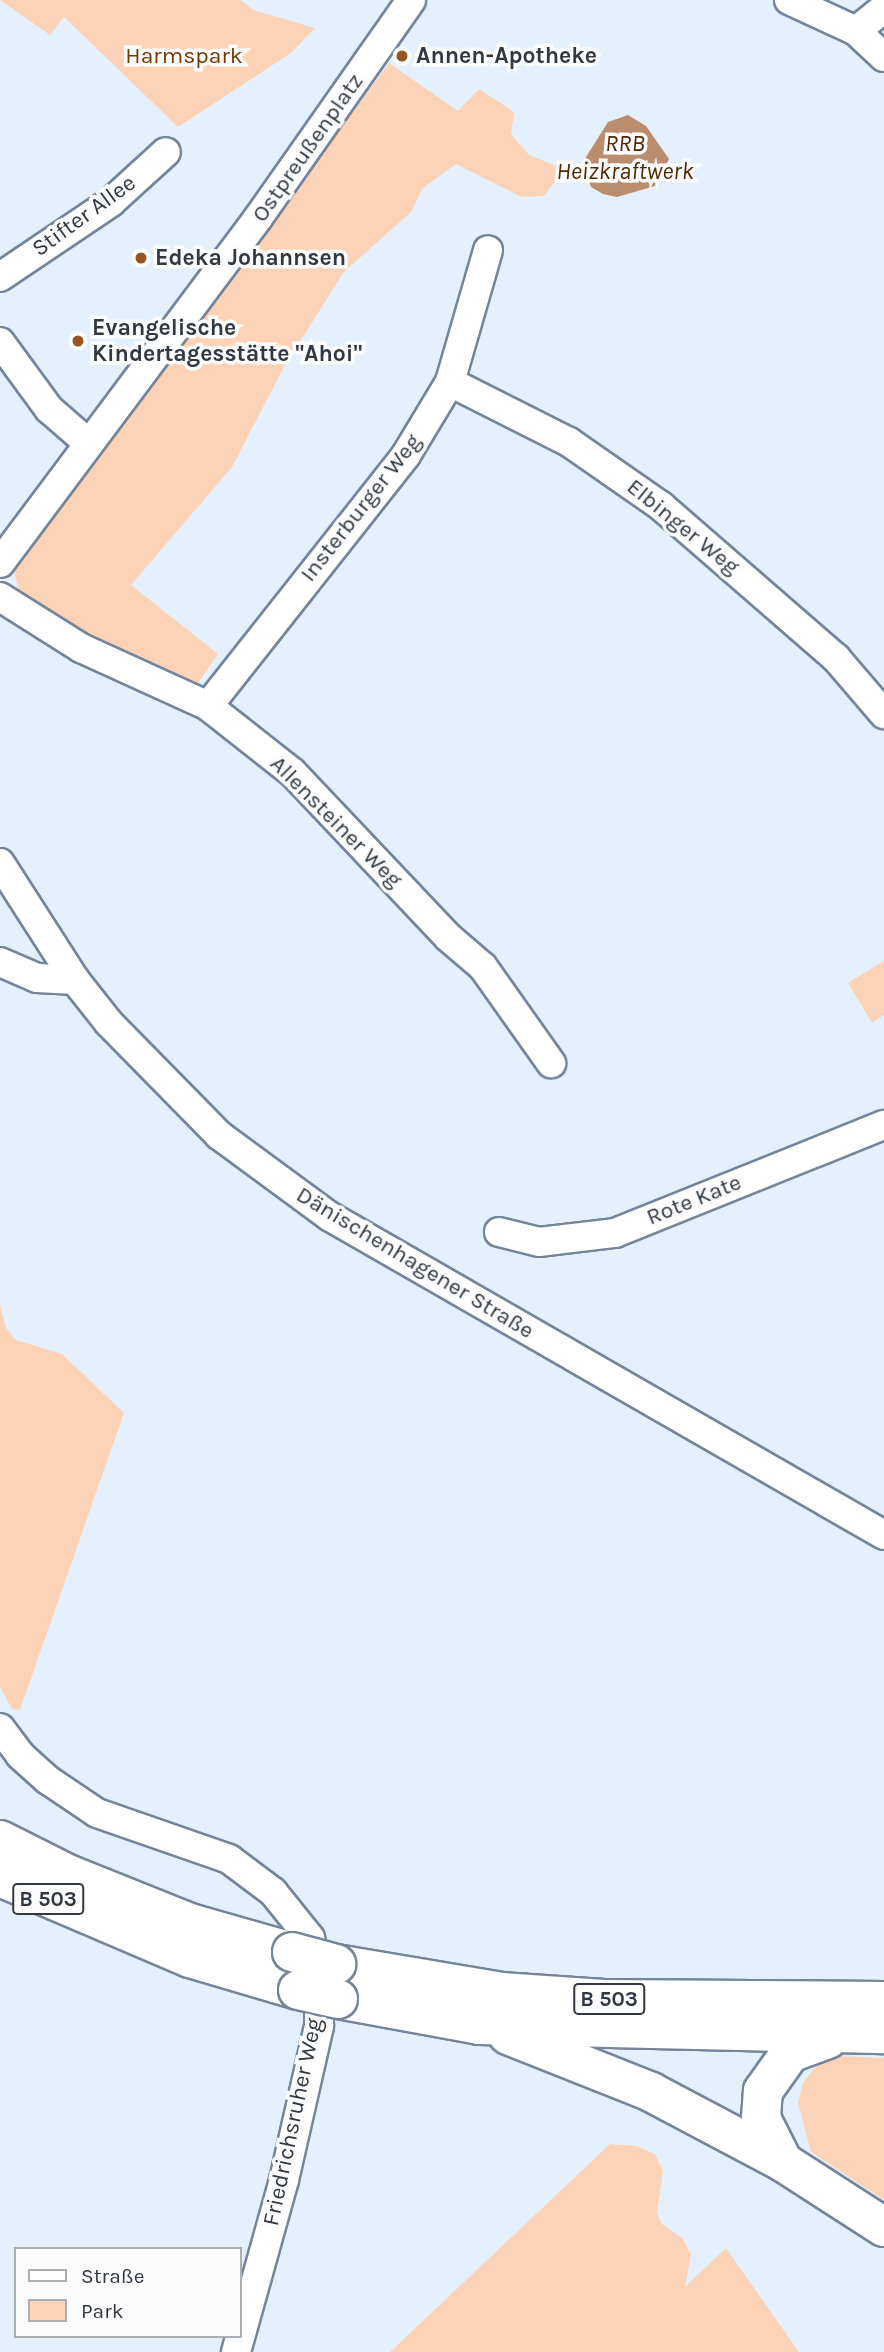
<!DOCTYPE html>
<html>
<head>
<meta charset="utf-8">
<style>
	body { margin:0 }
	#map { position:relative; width:884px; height:2352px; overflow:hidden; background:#e4f0fe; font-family:Karla,sans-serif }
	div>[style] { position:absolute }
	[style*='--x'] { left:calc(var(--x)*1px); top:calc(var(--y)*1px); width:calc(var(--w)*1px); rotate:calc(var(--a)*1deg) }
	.green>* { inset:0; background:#fdd3b7 }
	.water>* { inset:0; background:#ba8d6e }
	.roads { filter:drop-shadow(2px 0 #74859b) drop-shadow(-2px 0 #74859b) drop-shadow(0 2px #74859b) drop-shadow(0 -2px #74859b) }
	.minor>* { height:28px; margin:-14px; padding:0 14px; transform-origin:14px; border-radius:14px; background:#fff }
	.highway>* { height:38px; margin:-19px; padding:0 19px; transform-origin:19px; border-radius:19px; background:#fff }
	.bridges { filter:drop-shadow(2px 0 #74859b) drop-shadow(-2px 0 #74859b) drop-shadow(0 2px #74859b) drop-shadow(0 -2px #74859b) }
	.highway-bridge>* { height:38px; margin:-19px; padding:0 19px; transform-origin:19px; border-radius:19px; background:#fff }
	.dots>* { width:19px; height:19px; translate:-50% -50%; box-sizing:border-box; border:4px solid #fcfcfc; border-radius:50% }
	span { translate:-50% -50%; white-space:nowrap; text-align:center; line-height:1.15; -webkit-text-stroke:7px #fcfcfc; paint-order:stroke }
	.shield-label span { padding:2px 5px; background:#fcfcfc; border:2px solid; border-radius:5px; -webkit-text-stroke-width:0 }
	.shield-label { font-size:21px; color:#313842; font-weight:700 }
	.park-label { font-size:23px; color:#723800 }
	.poi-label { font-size:23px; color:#313842; font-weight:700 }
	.left { translate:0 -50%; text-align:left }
	.street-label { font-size:23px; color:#313842 }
	.water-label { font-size:24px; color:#532800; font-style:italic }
	.legend { position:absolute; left:14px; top:2247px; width:228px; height:91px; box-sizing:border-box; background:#fcfcfc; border:2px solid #abaeb2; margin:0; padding:9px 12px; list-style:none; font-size:21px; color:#313842 }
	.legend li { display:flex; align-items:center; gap:14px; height:35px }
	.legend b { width:35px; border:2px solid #abaeb2 }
</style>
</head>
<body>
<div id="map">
	<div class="green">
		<i style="clip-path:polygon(0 0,241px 0,253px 10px,315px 28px,291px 53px,178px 127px,64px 17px,50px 35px)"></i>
		<i style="clip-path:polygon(389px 63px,458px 111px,479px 89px,514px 112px,511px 134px,529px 155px,564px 169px,544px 196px,522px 197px,456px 164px,423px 188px,411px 212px,344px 272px,285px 365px,232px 467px,131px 585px,218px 654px,196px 686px,87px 637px,20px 596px,14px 571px)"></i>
		<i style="clip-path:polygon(884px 961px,884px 1015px,872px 1023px,848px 983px)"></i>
		<i style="clip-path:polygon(0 1304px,6px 1328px,16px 1340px,62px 1354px,124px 1413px,20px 1710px,12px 1709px,0 1687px)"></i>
		<i style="clip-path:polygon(837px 2056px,884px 2058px,884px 2200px,811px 2152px,798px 2103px,803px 2083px,816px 2066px)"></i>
		<i style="clip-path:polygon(610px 2144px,636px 2146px,655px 2154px,663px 2171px,657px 2213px,662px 2224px,683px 2239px,691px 2254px,685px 2287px,726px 2248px,799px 2352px,390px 2352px)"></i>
	</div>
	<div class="water">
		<i style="clip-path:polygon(628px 115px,646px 126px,669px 159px,655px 186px,617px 197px,603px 194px,591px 187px,584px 168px,586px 157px,608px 122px)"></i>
	</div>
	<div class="roads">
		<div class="minor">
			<i style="--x:789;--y:0;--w:74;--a:24.8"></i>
			<i style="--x:856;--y:31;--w:38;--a:43"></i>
			<i style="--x:856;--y:31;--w:36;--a:-39"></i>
			<i style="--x:0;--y:277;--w:134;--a:-34"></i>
			<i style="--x:111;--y:202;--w:74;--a:-42.3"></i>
			<i style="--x:0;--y:342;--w:83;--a:53.8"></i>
			<i style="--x:49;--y:409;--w:50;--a:41"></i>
			<i style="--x:450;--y:382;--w:133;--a:26.8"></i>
			<i style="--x:569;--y:442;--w:112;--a:34.8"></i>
			<i style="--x:661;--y:506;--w:232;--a:41"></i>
			<i style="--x:836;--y:658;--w:74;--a:49.4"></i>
			<i style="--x:0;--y:563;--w:431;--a:-53.2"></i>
			<i style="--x:258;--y:218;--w:266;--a:-54.9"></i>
			<i style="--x:0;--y:597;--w:96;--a:32.2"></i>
			<i style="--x:81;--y:648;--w:140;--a:24.5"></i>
			<i style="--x:208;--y:706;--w:107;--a:38.2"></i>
			<i style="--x:292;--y:772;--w:227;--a:46.6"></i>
			<i style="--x:448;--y:937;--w:46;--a:40.6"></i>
			<i style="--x:483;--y:967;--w:118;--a:54.7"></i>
			<i style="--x:208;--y:706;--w:320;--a:-51.7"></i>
			<i style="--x:406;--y:455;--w:85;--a:-58.9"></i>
			<i style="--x:450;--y:382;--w:137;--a:-73.9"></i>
			<i style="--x:0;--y:863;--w:139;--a:57.3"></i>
			<i style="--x:75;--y:980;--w:55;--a:51.7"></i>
			<i style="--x:109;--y:1023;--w:157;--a:45.5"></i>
			<i style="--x:219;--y:1135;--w:137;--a:36.4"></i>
			<i style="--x:329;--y:1216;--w:640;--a:29.89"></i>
			<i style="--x:0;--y:962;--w:40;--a:23.4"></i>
			<i style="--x:37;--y:978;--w:38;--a:3"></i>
			<i style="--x:499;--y:1232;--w:41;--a:14"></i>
			<i style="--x:539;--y:1242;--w:77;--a:-6.8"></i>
			<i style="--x:615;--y:1233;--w:290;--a:-21.9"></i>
			<i style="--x:0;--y:1728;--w:34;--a:53"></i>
			<i style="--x:20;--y:1755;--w:38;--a:42"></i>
			<i style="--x:48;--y:1780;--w:59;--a:34"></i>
			<i style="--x:97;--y:1813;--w:140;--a:19.2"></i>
			<i style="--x:229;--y:1859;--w:55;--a:36.9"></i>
			<i style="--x:273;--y:1892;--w:59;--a:51.2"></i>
			<i style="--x:310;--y:1938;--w:39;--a:77"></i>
			<i style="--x:319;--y:1976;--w:50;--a:90"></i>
			<i style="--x:319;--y:2026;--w:158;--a:102.8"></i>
			<i style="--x:284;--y:2180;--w:179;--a:105.6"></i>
		</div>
		<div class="highway">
			<i style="--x:0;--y:1840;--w:78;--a:26.6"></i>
			<i style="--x:70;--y:1875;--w:129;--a:21.8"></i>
			<i style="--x:190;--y:1923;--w:106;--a:15.9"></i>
			<i style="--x:0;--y:1877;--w:207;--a:23.1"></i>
			<i style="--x:190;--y:1958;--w:113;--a:16.5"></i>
			<i style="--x:336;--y:1964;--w:167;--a:9.6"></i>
			<i style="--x:501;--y:1992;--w:103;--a:3.9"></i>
			<i style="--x:604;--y:1999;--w:280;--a:0.4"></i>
			<i style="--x:338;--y:1999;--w:143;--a:10.4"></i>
			<i style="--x:479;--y:2025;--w:405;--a:1.3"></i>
			<i style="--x:508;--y:2035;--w:154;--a:21.7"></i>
			<i style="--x:651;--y:2092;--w:149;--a:27.9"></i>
			<i style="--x:783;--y:2162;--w:120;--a:32.8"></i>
			<i style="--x:783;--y:2162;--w:49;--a:-116.6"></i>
			<i style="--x:761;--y:2118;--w:27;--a:-86"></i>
			<i style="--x:763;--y:2091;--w:47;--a:-54.6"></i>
			<i style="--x:790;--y:2053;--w:40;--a:-20.2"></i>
		</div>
	</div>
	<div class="bridges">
		<div class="highway-bridge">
			<i style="--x:292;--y:1952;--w:46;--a:15.3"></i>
			<i style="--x:298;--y:1990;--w:41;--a:12.7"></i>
		</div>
	</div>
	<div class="dots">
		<i style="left:402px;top:56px;background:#975621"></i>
		<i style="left:141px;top:258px;background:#975621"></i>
		<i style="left:78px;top:341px;background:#975621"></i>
	</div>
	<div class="shield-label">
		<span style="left:48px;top:1899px">B 503</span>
		<span style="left:609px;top:1999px">B 503</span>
	</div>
	<div class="park-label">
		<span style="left:184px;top:56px">Harmspark</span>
	</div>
	<div class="poi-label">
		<span class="left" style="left:416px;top:56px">Annen-Apotheke</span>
		<span class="left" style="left:155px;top:258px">Edeka Johannsen</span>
		<span class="left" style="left:92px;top:341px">Evangelische<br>Kindertagesstätte "Ahoi"</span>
	</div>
	<div class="street-label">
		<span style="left:308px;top:148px;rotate:-55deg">Ostpreußenplatz</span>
		<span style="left:84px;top:216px;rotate:-36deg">Stifter Allee</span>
		<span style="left:361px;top:508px;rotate:-52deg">Insterburger Weg</span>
		<span style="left:683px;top:527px;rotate:39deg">Elbinger Weg</span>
		<span style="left:336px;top:822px;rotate:45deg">Allensteiner Weg</span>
		<span style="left:694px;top:1200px;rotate:-22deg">Rote Kate</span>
		<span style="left:415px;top:1263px;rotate:31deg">Dänischenhagener Straße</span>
		<span style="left:293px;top:2122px;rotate:-78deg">Friedrichsruher Weg</span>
	</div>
	<div class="water-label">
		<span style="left:625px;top:158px">RRB<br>Heizkraftwerk</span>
	</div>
	<ul class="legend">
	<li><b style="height:9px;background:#fff"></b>Straße</li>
	<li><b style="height:19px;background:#fdd3b7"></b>Park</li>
	</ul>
</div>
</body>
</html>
